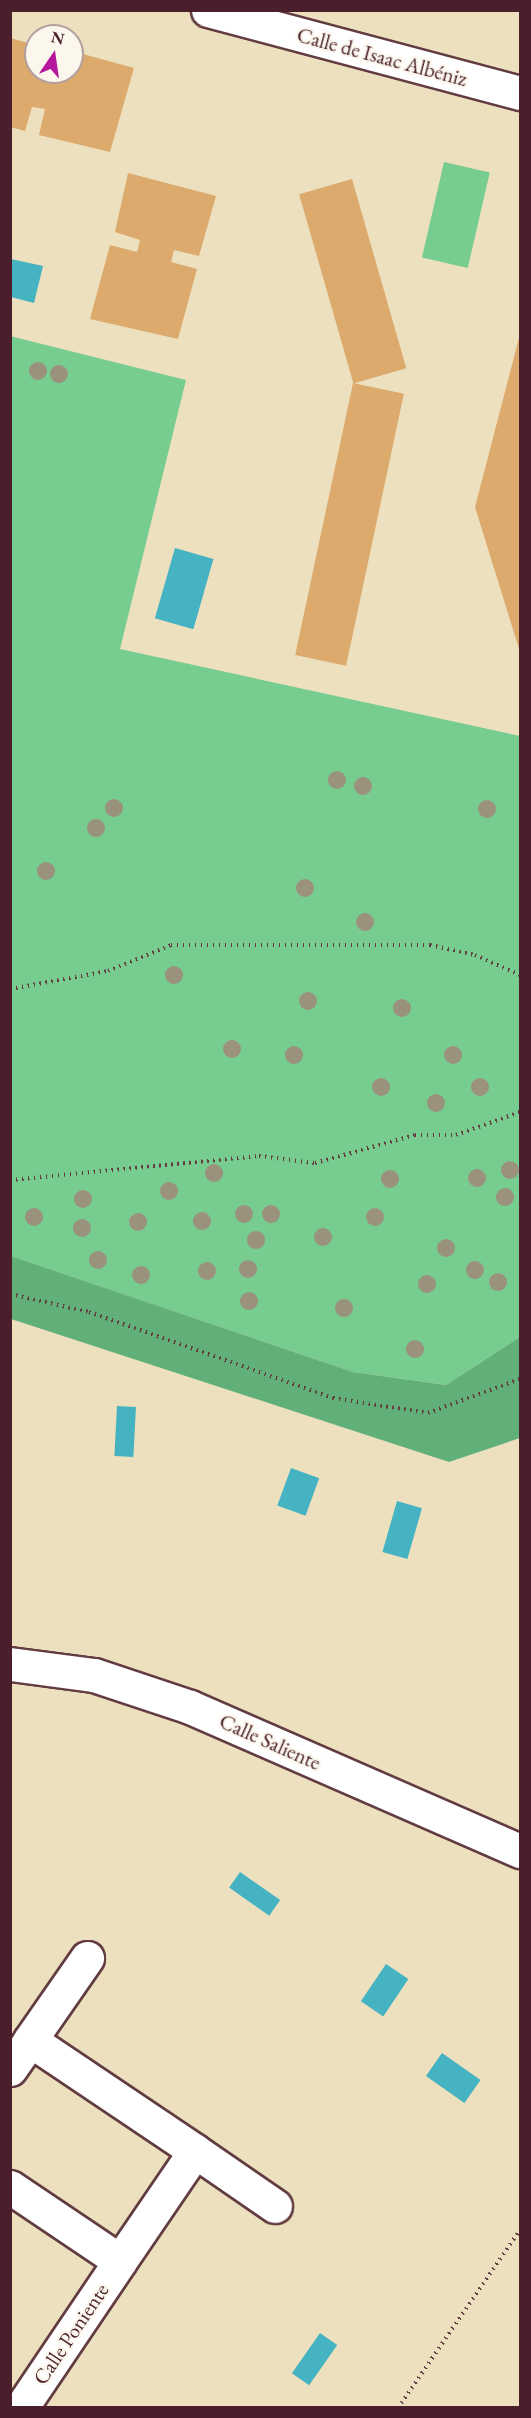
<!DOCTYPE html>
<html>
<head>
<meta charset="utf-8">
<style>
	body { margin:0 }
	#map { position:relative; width:531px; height:2418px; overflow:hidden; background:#ede0bf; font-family:"EB Garamond",serif }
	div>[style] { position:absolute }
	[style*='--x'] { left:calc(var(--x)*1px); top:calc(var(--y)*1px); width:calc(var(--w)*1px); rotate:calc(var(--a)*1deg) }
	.green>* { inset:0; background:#77cc90; transform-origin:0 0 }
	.forest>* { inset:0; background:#61b07a }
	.water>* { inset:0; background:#45b3c1; transform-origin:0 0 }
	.building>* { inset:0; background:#dbaa6c; transform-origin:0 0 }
	.path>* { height:4px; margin-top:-2px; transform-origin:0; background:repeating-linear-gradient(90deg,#623c41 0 1.5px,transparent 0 6px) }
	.roads { filter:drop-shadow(2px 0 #623c41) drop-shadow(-2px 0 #623c41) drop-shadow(0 2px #623c41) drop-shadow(0 -2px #623c41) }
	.minor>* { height:33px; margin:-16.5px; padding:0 16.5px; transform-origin:16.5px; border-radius:16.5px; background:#fff }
	.trees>* { width:18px; height:18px; margin:-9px; border-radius:50%; background:#9b927e }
	span { translate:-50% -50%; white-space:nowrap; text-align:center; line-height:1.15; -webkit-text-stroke:4.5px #fbf7ec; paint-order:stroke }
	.street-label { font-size:21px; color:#4a1f2b }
	.frame { position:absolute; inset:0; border:12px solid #4a1f2b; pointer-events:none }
	.north { position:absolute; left:24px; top:24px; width:60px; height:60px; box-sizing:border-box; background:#fbf7ec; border:2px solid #b4a19f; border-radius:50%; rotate:13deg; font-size:16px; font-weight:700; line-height:24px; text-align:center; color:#4a1f2b }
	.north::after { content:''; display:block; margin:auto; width:21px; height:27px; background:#b5179e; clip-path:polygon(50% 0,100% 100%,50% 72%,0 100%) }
</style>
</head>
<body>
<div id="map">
	<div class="green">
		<i style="left:444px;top:162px;width:47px;height:98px;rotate:13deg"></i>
		<i style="clip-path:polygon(10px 336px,186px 380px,120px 649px,520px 736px,520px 1337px,446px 1385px,353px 1372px,11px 1256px)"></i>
	</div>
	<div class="forest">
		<i style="clip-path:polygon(11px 1256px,353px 1372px,446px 1385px,520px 1337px,520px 1438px,449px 1462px,11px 1319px)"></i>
	</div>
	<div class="water">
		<i style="clip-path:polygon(11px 259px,43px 266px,34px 303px,11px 297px)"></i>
		<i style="left:175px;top:548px;width:40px;height:73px;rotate:16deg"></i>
		<i style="left:117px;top:1406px;width:19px;height:50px;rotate:3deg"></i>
		<i style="left:291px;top:1468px;width:30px;height:40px;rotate:20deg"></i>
		<i style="left:397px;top:1501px;width:26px;height:53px;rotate:16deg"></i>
		<i style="left:240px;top:1872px;width:49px;height:19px;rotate:35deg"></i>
		<i style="left:386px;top:1964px;width:27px;height:45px;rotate:34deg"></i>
		<i style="left:442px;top:2053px;width:47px;height:28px;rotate:35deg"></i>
		<i style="left:320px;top:2333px;width:21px;height:49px;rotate:35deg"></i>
	</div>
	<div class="building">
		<i style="clip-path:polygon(10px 38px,36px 45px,36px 72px,72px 72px,72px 51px,134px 68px,110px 152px,39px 135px,45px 109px,32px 107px,25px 131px,10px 127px)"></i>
		<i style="clip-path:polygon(128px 173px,216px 196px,199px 256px,174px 250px,171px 262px,197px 269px,178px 339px,90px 319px,110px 245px,137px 252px,140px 240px,115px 232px)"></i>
		<i style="left:352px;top:179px;width:197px;height:55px;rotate:74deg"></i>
		<i style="clip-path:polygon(520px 334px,520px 652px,475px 507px)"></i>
		<i style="left:353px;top:383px;width:52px;height:278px;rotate:12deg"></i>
	</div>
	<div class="path">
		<i style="--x:10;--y:989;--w:100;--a:-10.4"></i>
		<i style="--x:108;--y:971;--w:68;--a:-22.4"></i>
		<i style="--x:171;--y:945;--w:259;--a:0"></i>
		<i style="--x:430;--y:945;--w:46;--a:12.5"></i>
		<i style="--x:475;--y:955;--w:49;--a:24"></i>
		<i style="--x:10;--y:1180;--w:250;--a:-5.5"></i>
		<i style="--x:259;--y:1156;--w:56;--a:7.1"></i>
		<i style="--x:315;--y:1163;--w:104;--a:-15.6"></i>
		<i style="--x:415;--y:1135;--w:41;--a:0"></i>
		<i style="--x:456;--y:1135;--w:68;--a:-19.8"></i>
		<i style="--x:10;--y:1294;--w:81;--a:12.8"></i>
		<i style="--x:89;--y:1312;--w:259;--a:19.4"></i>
		<i style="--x:333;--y:1398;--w:96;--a:9"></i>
		<i style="--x:428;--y:1413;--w:98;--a:-20.3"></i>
		<i style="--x:398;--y:2408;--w:216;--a:-55.6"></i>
	</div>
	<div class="roads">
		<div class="minor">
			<i style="--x:208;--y:10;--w:323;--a:14.9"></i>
			<i style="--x:10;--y:1664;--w:85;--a:7.5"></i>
			<i style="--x:94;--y:1675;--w:101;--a:18.4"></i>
			<i style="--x:190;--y:1707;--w:360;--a:23.6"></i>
			<i style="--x:30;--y:2040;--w:100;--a:-55.2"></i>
			<i style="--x:10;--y:2069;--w:35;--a:-55"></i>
			<i style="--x:30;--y:2040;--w:199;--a:33.9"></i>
			<i style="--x:195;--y:2151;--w:133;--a:124.3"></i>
			<i style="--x:120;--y:2261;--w:133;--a:-146.1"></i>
			<i style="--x:195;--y:2151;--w:97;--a:34.5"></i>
			<i style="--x:21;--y:2408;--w:177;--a:-56"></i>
		</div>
	</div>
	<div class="trees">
		<i style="left:38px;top:371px"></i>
		<i style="left:59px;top:374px"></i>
		<i style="left:337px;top:780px"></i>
		<i style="left:363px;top:786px"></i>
		<i style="left:114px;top:808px"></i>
		<i style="left:487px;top:809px"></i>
		<i style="left:96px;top:828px"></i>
		<i style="left:46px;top:871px"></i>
		<i style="left:305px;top:888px"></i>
		<i style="left:365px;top:922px"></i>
		<i style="left:174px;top:975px"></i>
		<i style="left:308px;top:1001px"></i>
		<i style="left:402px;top:1008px"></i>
		<i style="left:232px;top:1049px"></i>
		<i style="left:294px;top:1055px"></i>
		<i style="left:453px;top:1055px"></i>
		<i style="left:381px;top:1087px"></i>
		<i style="left:480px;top:1087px"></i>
		<i style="left:436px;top:1103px"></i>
		<i style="left:510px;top:1170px"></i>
		<i style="left:214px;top:1173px"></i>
		<i style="left:477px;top:1178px"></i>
		<i style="left:390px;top:1179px"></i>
		<i style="left:169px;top:1191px"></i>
		<i style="left:505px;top:1197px"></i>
		<i style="left:83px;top:1199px"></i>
		<i style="left:244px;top:1214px"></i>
		<i style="left:271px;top:1214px"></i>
		<i style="left:34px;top:1217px"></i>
		<i style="left:375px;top:1217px"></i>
		<i style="left:202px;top:1221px"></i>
		<i style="left:138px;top:1222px"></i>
		<i style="left:82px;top:1228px"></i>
		<i style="left:323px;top:1237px"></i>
		<i style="left:256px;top:1240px"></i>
		<i style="left:446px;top:1248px"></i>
		<i style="left:98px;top:1260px"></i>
		<i style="left:248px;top:1269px"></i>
		<i style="left:475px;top:1270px"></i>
		<i style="left:207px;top:1271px"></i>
		<i style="left:141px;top:1275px"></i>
		<i style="left:498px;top:1282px"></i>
		<i style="left:427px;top:1284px"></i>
		<i style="left:249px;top:1301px"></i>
		<i style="left:344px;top:1308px"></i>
		<i style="left:415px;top:1349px"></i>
	</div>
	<div class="street-label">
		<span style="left:382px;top:57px;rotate:15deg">Calle de Isaac Albéniz</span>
		<span style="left:270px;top:1742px;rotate:24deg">Calle Saliente</span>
		<span style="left:71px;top:2334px;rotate:-56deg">Calle Poniente</span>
	</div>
	<div class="frame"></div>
	<div class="north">N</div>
</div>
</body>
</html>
